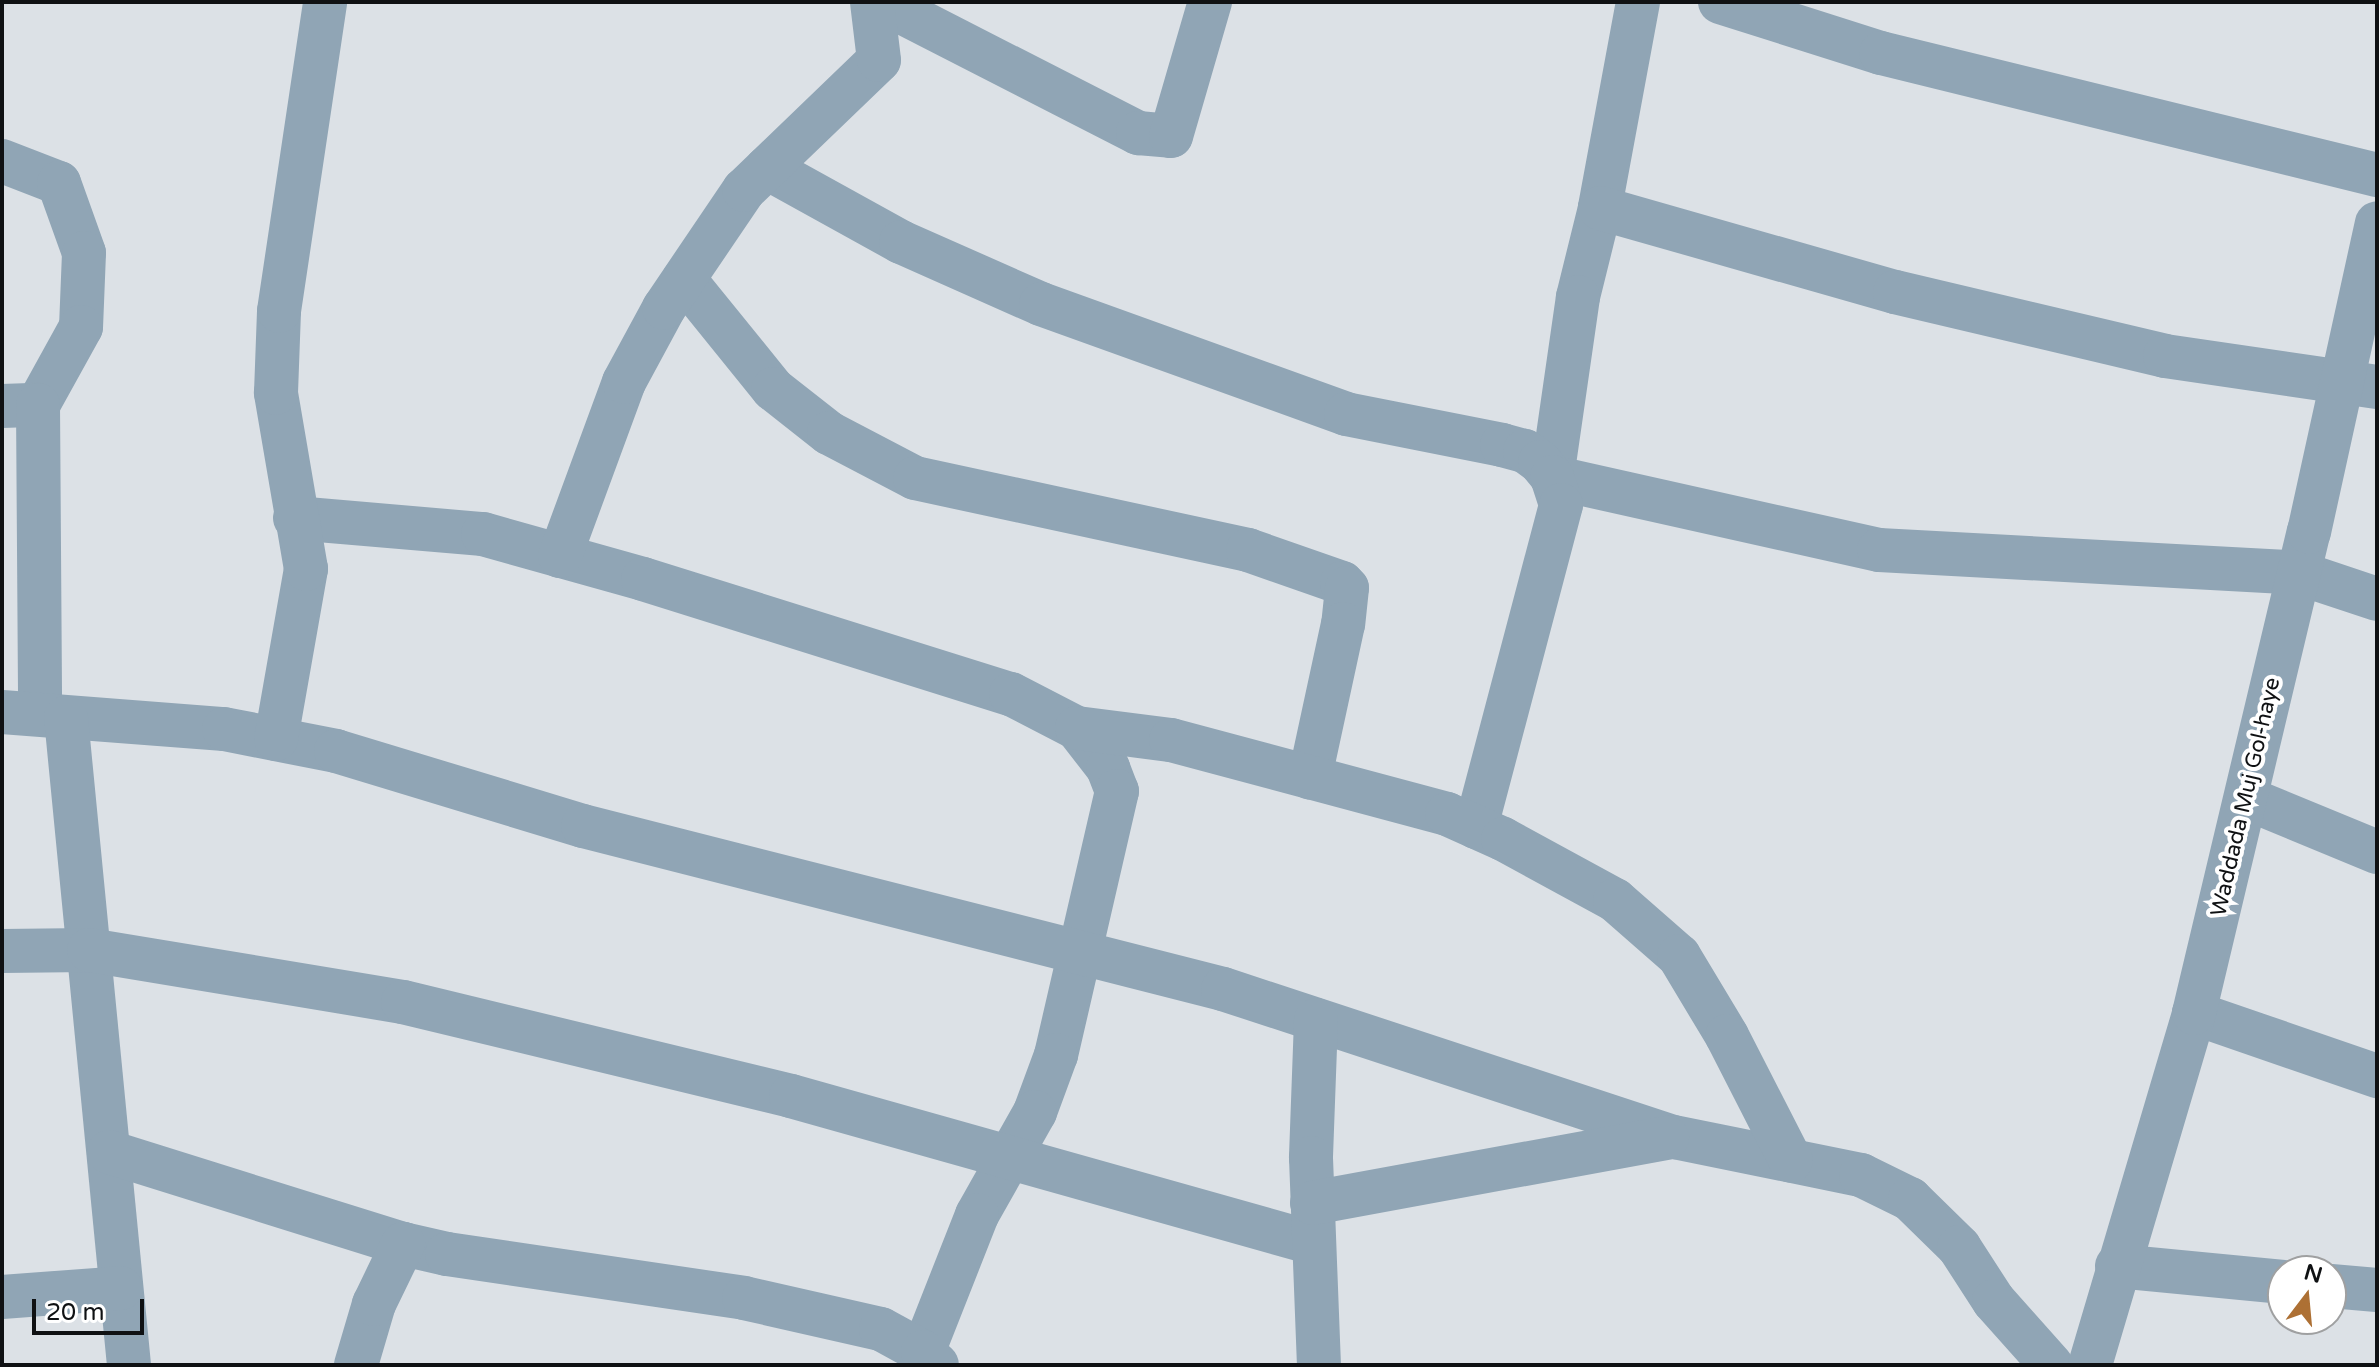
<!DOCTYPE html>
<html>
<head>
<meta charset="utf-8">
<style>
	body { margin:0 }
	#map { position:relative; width:2379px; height:1367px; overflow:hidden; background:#dce1e6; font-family:"Varela Round",sans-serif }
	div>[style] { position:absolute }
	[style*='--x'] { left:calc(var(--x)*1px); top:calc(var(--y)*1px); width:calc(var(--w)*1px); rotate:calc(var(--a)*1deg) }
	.minor>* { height:44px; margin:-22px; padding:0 22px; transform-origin:22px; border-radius:22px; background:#90a5b5 }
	span { translate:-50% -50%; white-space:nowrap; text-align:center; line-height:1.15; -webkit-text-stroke:8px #fff; paint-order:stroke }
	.street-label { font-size:22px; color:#0f1113 }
	.frame { position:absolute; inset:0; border:4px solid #0f1113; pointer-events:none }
	.north { position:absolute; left:2267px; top:1255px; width:80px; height:80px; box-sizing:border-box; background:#fff; border:2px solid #9fa0a1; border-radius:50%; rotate:16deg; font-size:22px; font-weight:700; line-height:32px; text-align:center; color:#0f1113 }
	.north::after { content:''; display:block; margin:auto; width:28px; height:36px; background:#ad7034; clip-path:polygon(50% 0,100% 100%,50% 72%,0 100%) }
	.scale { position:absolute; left:32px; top:1299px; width:112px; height:36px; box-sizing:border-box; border:4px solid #0f1113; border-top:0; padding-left:10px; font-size:24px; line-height:28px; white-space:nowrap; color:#0f1113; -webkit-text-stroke:6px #fff; paint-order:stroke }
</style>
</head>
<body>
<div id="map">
	<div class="minor">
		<i style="--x:882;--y:2;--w:288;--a:27.1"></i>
		<i style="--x:1138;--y:133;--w:33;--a:5"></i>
		<i style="--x:1171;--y:136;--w:140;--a:-73.8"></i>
		<i style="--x:1638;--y:2;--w:209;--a:100.5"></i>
		<i style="--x:1600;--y:208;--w:92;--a:103.9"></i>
		<i style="--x:1578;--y:297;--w:182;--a:98.2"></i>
		<i style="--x:1552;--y:477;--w:335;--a:12.6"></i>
		<i style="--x:1879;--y:550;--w:421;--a:3.1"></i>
		<i style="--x:2299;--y:573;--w:82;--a:18.4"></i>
		<i style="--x:1720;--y:2;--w:169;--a:17.6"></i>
		<i style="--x:1881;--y:53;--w:511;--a:13.82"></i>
		<i style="--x:2;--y:161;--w:61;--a:21.1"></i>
		<i style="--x:59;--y:183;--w:74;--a:70.3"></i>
		<i style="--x:84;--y:253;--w:74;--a:92.3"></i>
		<i style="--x:81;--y:327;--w:89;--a:118.9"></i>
		<i style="--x:767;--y:168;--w:153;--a:28.9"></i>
		<i style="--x:901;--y:242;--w:153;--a:23.9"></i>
		<i style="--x:1041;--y:304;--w:324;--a:19.8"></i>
		<i style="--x:1346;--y:414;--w:159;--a:11.2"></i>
		<i style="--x:1502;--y:445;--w:24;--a:15"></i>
		<i style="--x:1525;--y:451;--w:19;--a:36"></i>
		<i style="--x:1540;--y:462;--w:19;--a:51"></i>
		<i style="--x:1552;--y:477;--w:29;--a:72"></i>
		<i style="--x:1561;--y:505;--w:333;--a:104.8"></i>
		<i style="--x:1600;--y:208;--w:307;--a:15.9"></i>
		<i style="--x:1895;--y:292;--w:277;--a:13.3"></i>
		<i style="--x:2165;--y:356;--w:214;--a:8.3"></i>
		<i style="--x:684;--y:279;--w:141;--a:51"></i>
		<i style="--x:773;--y:389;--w:71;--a:38.2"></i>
		<i style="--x:829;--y:433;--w:97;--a:27.6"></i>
		<i style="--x:915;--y:478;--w:341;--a:12.2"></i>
		<i style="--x:1248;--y:550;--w:100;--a:19.3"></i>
		<i style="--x:1342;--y:583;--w:7;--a:45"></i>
		<i style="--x:1347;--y:588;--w:36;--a:96"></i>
		<i style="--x:1343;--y:624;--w:157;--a:102.2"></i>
		<i style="--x:2;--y:406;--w:36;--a:-2"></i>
		<i style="--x:38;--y:405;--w:308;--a:89.6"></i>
		<i style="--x:295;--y:518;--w:189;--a:4.9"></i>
		<i style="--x:483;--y:534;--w:166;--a:15.7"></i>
		<i style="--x:643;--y:579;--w:386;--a:17.4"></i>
		<i style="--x:1011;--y:694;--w:74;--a:27.3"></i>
		<i style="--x:1077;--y:728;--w:51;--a:52.2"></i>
		<i style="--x:1108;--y:768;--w:25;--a:69"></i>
		<i style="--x:1117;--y:791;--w:271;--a:103"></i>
		<i style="--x:1056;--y:1055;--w:61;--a:110.2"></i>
		<i style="--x:1035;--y:1112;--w:118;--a:119.4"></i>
		<i style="--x:977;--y:1215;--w:147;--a:111.5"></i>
		<i style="--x:923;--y:1352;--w:13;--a:94"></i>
		<i style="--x:560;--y:556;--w:185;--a:-69.8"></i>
		<i style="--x:624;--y:382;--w:84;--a:-61.6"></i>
		<i style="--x:664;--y:308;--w:143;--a:-55.9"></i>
		<i style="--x:744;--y:190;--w:187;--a:-43.9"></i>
		<i style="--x:879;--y:60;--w:58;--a:-96.9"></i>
		<i style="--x:2;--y:712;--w:223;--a:4.4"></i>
		<i style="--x:224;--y:729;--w:114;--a:11.1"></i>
		<i style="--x:336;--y:751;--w:258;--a:16.9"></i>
		<i style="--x:583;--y:826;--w:660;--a:14.29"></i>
		<i style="--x:1223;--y:989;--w:475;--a:18.2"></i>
		<i style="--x:1674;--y:1137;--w:191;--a:11.5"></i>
		<i style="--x:1861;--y:1175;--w:55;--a:26.1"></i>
		<i style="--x:1910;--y:1199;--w:69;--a:44.4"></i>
		<i style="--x:1959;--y:1247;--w:64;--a:57.1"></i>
		<i style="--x:1994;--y:1301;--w:86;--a:48.3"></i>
		<i style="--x:66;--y:718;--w:650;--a:84.44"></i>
		<i style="--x:1077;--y:728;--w:95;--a:7.3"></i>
		<i style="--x:1171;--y:740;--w:286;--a:15"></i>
		<i style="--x:1447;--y:814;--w:61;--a:24.1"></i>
		<i style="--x:1503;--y:839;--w:128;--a:28.6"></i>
		<i style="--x:1615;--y:900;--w:85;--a:41.2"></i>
		<i style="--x:1679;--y:956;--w:93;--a:59"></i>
		<i style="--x:1727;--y:1036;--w:140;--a:62.9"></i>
		<i style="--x:276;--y:739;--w:173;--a:-80"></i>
		<i style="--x:306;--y:569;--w:179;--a:-99.7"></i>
		<i style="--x:276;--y:393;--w:82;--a:-87.9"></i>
		<i style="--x:279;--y:311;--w:312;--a:-81.5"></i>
		<i style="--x:2246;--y:798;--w:142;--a:22.4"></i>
		<i style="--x:2;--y:951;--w:87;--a:-0.7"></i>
		<i style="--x:89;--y:950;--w:318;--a:9.4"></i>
		<i style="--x:403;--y:1002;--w:399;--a:13.6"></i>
		<i style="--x:791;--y:1096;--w:542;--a:15.73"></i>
		<i style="--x:2194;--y:1013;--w:194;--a:19"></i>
		<i style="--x:1316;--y:1020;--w:138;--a:92.1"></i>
		<i style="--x:1311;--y:1158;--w:207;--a:87.8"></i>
		<i style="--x:109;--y:1152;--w:308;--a:17.4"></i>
		<i style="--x:403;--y:1244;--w:45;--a:12.8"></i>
		<i style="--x:447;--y:1254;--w:300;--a:8.4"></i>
		<i style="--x:744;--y:1298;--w:140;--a:12.8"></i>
		<i style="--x:881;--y:1329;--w:48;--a:28.7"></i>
		<i style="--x:923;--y:1352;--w:19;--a:43"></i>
		<i style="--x:1312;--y:1203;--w:361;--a:-10.4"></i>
		<i style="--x:2117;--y:1266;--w:167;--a:5.5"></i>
		<i style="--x:2331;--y:1286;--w:46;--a:5"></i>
		<i style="--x:2;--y:1297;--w:119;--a:-4.3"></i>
		<i style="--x:356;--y:1365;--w:64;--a:-73.6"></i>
		<i style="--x:374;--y:1304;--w:67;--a:-64.2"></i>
		<i style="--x:2090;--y:1365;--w:367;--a:-73.5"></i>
		<i style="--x:2194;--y:1013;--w:495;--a:-76.6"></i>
		<i style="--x:2309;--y:532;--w:316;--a:-77.6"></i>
	</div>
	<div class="street-label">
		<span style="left:2246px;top:797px;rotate:-77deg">Waddada Muj Gol-haye</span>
	</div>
	<div class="frame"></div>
	<div class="north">N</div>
	<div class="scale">20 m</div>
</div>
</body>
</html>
